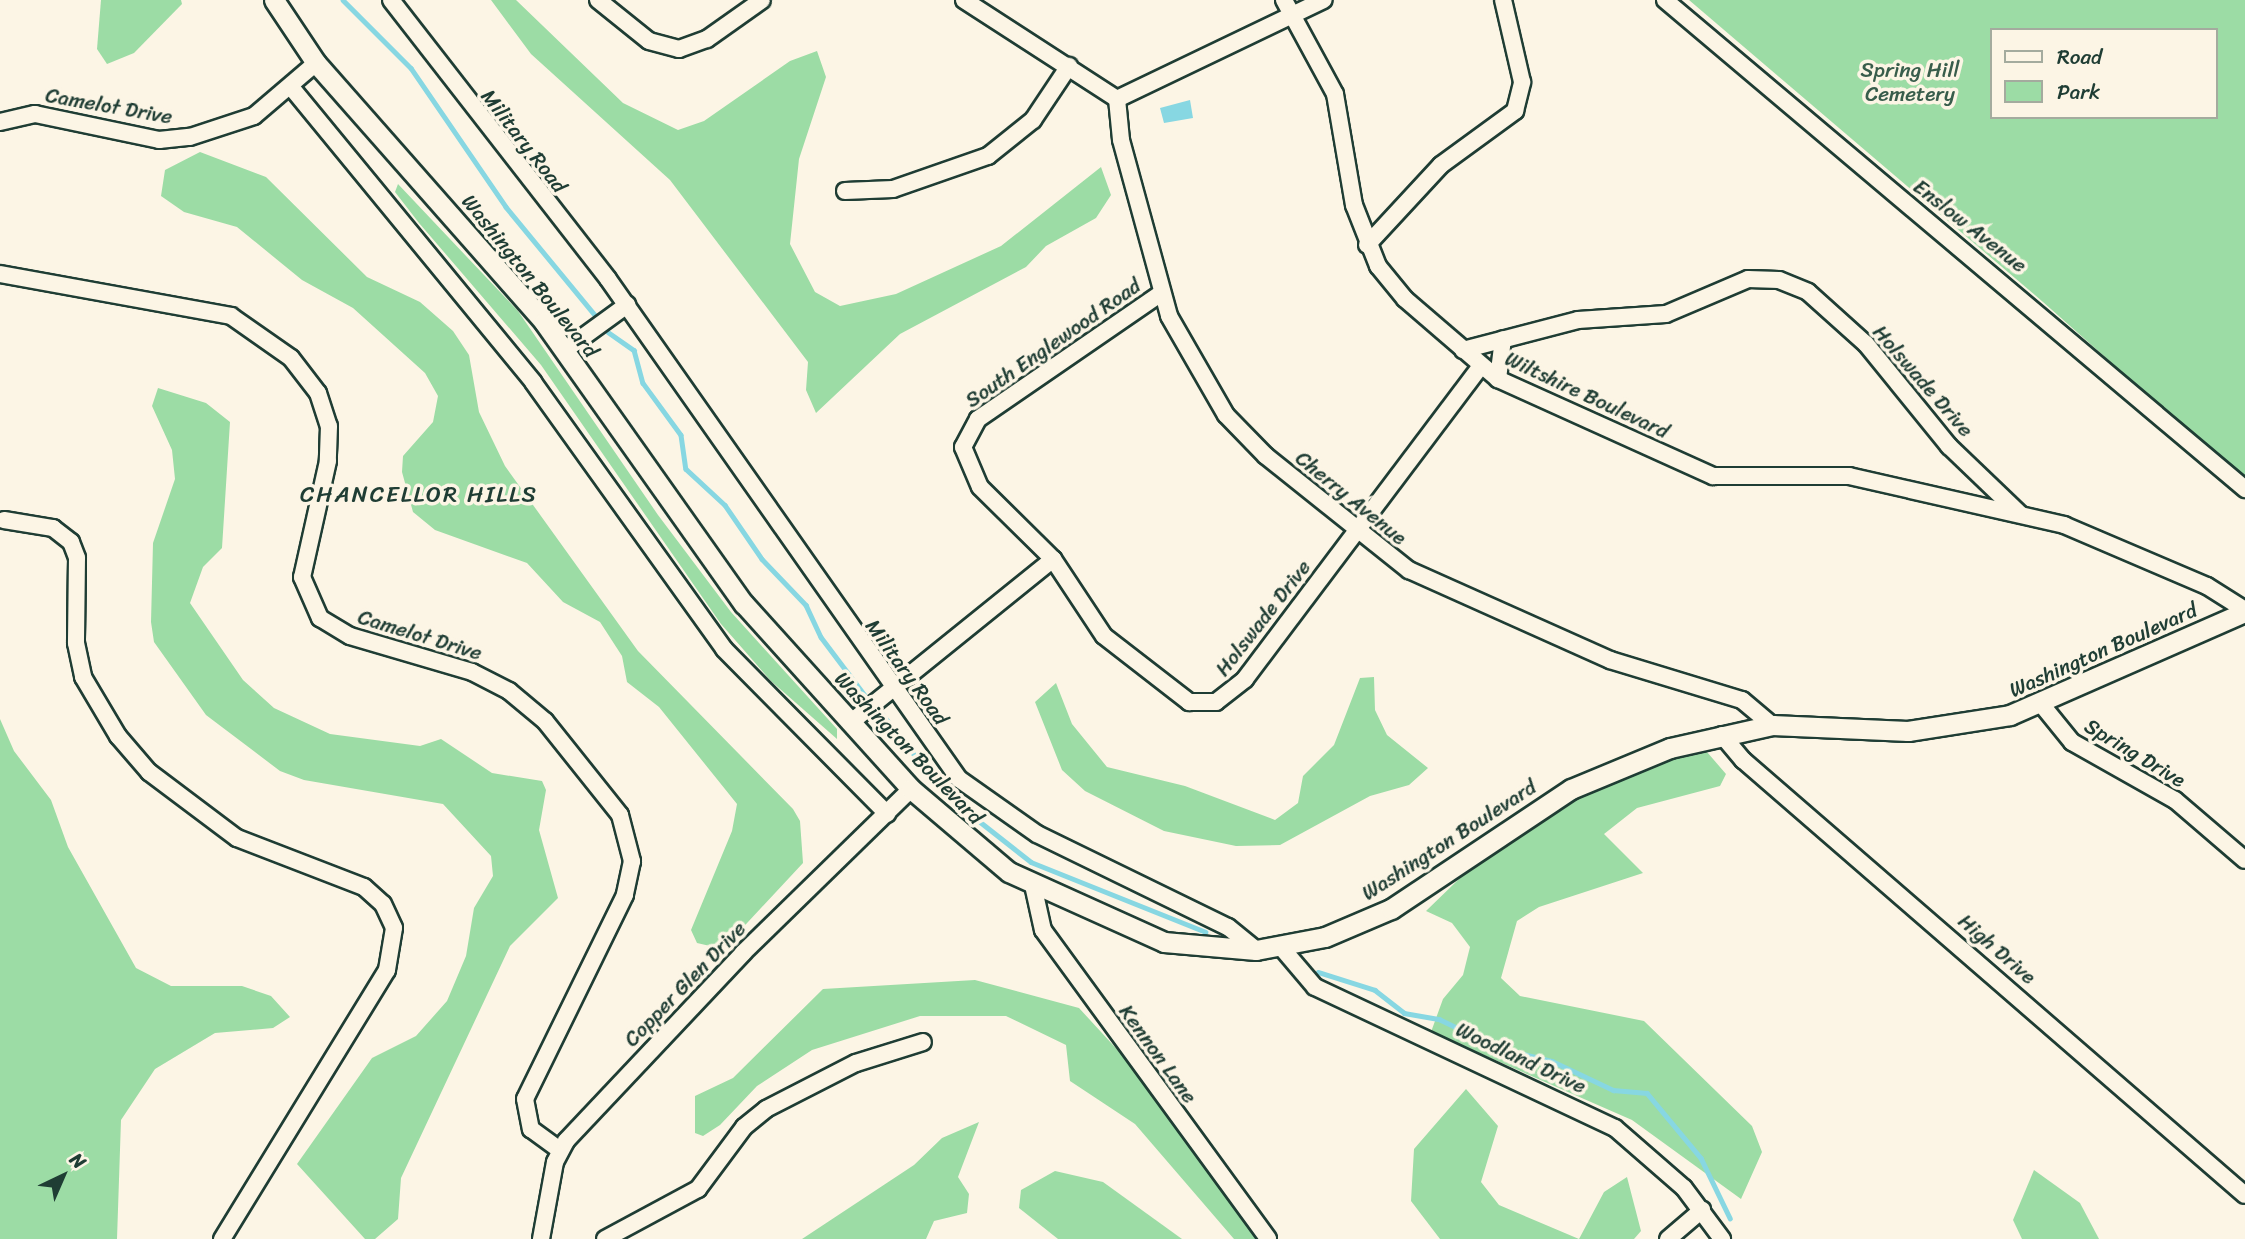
<!DOCTYPE html>
<html>
<head>
<meta charset="utf-8">
<style>
	body { margin:0 }
	#map { position:relative; width:2245px; height:1239px; overflow:hidden; background:#fcf5e5; font-family:Sriracha,sans-serif }
	div>[style] { position:absolute }
	[style*='--x'] { left:calc(var(--x)*1px); top:calc(var(--y)*1px); width:calc(var(--w)*1px); rotate:calc(var(--a)*1deg) }
	.green>* { inset:0; background:#9cdca5 }
	.water>* { inset:0; background:#87d7e2 }
	.stream>* { height:4.5px; margin:-2.25px; padding:0 2.25px; transform-origin:2.25px; border-radius:2.25px; background:#87d7e2 }
	.roads { filter:drop-shadow(2px 0 #1f3d34) drop-shadow(-2px 0 #1f3d34) drop-shadow(0 2px #1f3d34) drop-shadow(0 -2px #1f3d34) }
	.minor>* { height:16px; margin:-8px; padding:0 8px; transform-origin:8px; border-radius:8px; background:#fcf5e5 }
	.tertiary>* { height:19px; margin:-9.5px; padding:0 9.5px; transform-origin:9.5px; border-radius:9.5px; background:#fcf5e5 }
	span { translate:-50% -50%; white-space:nowrap; text-align:center; line-height:1.15; -webkit-text-stroke:7px #fcf5e5; paint-order:stroke }
	.park-label { font-size:21px; color:#385d4b }
	.street-label { font-size:21px; color:#1f3d34 }
	.neighbourhood-label { font-size:23px; color:#1f3d34; letter-spacing:2px }
	.legend { position:absolute; left:1990px; top:28px; width:228px; height:91px; box-sizing:border-box; background:#fcf5e5; border:2px solid #a4ab9e; margin:0; padding:9px 12px; list-style:none; font-size:21px; color:#1f3d34 }
	.legend li { display:flex; align-items:center; gap:14px; height:35px }
	.legend b { width:35px; border:2px solid #a4ab9e }
	.north { position:absolute; left:28px; top:1141px; width:70px; height:70px; -webkit-text-stroke:5px #fcf5e5; paint-order:stroke; rotate:44deg; font-size:19px; font-weight:700; line-height:28px; text-align:center; color:#1f3d34 }
	.north::after { content:''; display:block; margin:auto; width:24px; height:32px; background:#1f3d34; clip-path:polygon(50% 0,100% 100%,50% 72%,0 100%) }
</style>
</head>
<body>
<div id="map">
	<div class="green">
		<i style="clip-path:polygon(101px 0,181px 0,182px 4px,134px 53px,107px 64px,97px 49px)"></i>
		<i style="clip-path:polygon(491px 0,516px 0,623px 103px,678px 130px,704px 121px,790px 61px,817px 51px,826px 77px,799px 159px,790px 244px,815px 292px,840px 306px,896px 294px,1001px 246px,1101px 167px,1111px 195px,1096px 218px,1046px 246px,1026px 267px,900px 334px,816px 413px,806px 390px,808px 362px,670px 180px,531px 54px)"></i>
		<i style="clip-path:polygon(evenodd,1689px 0,2245px 0,2245px 481px,2043px 302px,1689px 0,1991px 30px,2215px 30px,2215px 117px,1991px 117px,1991px 30px)"></i>
		<i style="clip-path:polygon(200px 152px,266px 177px,367px 277px,420px 302px,453px 331px,469px 355px,479px 412px,505px 466px,638px 651px,793px 809px,800px 821px,803px 863px,735px 936px,710px 946px,697px 943px,691px 930px,732px 831px,737px 804px,659px 707px,627px 682px,622px 656px,600px 622px,563px 602px,527px 563px,435px 530px,413px 512px,402px 472px,403px 456px,433px 422px,438px 396px,425px 373px,353px 308px,302px 280px,237px 227px,184px 212px,161px 196px,165px 170px)"></i>
		<i style="clip-path:polygon(398px 184px,518px 311px,658px 515px,731px 612px,837px 729px,837px 739px,771px 681px,721px 624px,541px 365px,419px 223px,395px 192px)"></i>
		<i style="clip-path:polygon(158px 388px,206px 403px,230px 422px,222px 548px,203px 567px,190px 603px,243px 680px,274px 708px,330px 734px,420px 746px,441px 739px,492px 773px,542px 781px,546px 790px,539px 830px,558px 898px,510px 946px,401px 1178px,398px 1219px,375px 1239px,365px 1239px,297px 1164px,372px 1058px,416px 1036px,447px 1001px,466px 956px,474px 908px,493px 876px,491px 856px,443px 804px,304px 780px,280px 771px,206px 715px,154px 642px,151px 622px,153px 543px,175px 479px,172px 450px,152px 406px)"></i>
		<i style="clip-path:polygon(1374px 677px,1375px 710px,1387px 735px,1428px 768px,1409px 785px,1370px 796px,1280px 845px,1236px 846px,1164px 831px,1085px 791px,1062px 770px,1035px 702px,1056px 683px,1072px 724px,1107px 767px,1185px 786px,1275px 820px,1298px 803px,1303px 776px,1334px 745px,1360px 678px)"></i>
		<i style="clip-path:polygon(0 719px,14px 751px,51px 800px,68px 847px,136px 968px,171px 986px,242px 986px,271px 996px,290px 1017px,273px 1028px,215px 1033px,155px 1069px,121px 1120px,117px 1239px,0 1239px)"></i>
		<i style="clip-path:polygon(1707px 752px,1726px 774px,1720px 786px,1637px 808px,1604px 834px,1643px 873px,1539px 907px,1517px 921px,1501px 978px,1520px 996px,1644px 1021px,1752px 1126px,1762px 1152px,1741px 1199px,1632px 1120px,1431px 1032px,1443px 999px,1463px 975px,1470px 947px,1452px 923px,1426px 911px,1493px 846px,1606px 775px)"></i>
		<i style="clip-path:polygon(975px 980px,1079px 1008px,1124px 1057px,1257px 1239px,1234px 1239px,1135px 1124px,1070px 1081px,1066px 1045px,1006px 1016px,920px 1016px,812px 1050px,757px 1086px,720px 1125px,703px 1136px,695px 1133px,695px 1096px,733px 1078px,823px 989px)"></i>
		<i style="clip-path:polygon(1466px 1089px,1498px 1126px,1481px 1182px,1499px 1205px,1579px 1239px,1604px 1192px,1627px 1177px,1641px 1231px,1634px 1239px,1440px 1239px,1411px 1201px,1414px 1149px)"></i>
		<i style="clip-path:polygon(979px 1122px,958px 1177px,969px 1194px,967px 1213px,934px 1221px,926px 1239px,802px 1239px,914px 1165px,942px 1138px)"></i>
		<i style="clip-path:polygon(2034px 1170px,2080px 1203px,2099px 1239px,2022px 1239px,2013px 1220px)"></i>
		<i style="clip-path:polygon(1055px 1171px,1103px 1182px,1182px 1239px,1058px 1239px,1019px 1208px,1021px 1190px)"></i>
	</div>
	<div class="water">
		<i style="clip-path:polygon(1190px 100px,1193px 118px,1164px 123px,1160px 108px)"></i>
	</div>
	<div class="stream">
		<i style="--x:343;--y:0;--w:96;--a:45"></i>
		<i style="--x:411;--y:68;--w:168;--a:55.6"></i>
		<i style="--x:506;--y:207;--w:141;--a:50.5"></i>
		<i style="--x:608;--y:332;--w:32;--a:35"></i>
		<i style="--x:634;--y:350;--w:34;--a:75"></i>
		<i style="--x:643;--y:383;--w:64;--a:53.8"></i>
		<i style="--x:681;--y:435;--w:34;--a:82"></i>
		<i style="--x:686;--y:469;--w:53;--a:42.7"></i>
		<i style="--x:725;--y:505;--w:65;--a:55.6"></i>
		<i style="--x:762;--y:559;--w:64;--a:46.3"></i>
		<i style="--x:806;--y:605;--w:35;--a:65"></i>
		<i style="--x:821;--y:637;--w:76;--a:53"></i>
		<i style="--x:880;--y:711;--w:107;--a:51.8"></i>
		<i style="--x:946;--y:795;--w:108;--a:38.2"></i>
		<i style="--x:1031;--y:862;--w:188;--a:21.8"></i>
		<i style="--x:1318;--y:972;--w:60;--a:17.5"></i>
		<i style="--x:1375;--y:990;--w:37;--a:38"></i>
		<i style="--x:1404;--y:1013;--w:36;--a:10"></i>
		<i style="--x:1439;--y:1019;--w:67;--a:25.8"></i>
		<i style="--x:1499;--y:1048;--w:55;--a:13.8"></i>
		<i style="--x:1552;--y:1061;--w:68;--a:25.4"></i>
		<i style="--x:1613;--y:1090;--w:34;--a:5"></i>
		<i style="--x:1647;--y:1093;--w:85;--a:50.3"></i>
		<i style="--x:1701;--y:1158;--w:67;--a:64.2"></i>
	</div>
	<div class="roads">
		<div class="minor">
			<i style="--x:391;--y:0;--w:353;--a:52.1"></i>
			<i style="--x:608;--y:279;--w:611;--a:54.93"></i>
			<i style="--x:959;--y:779;--w:95;--a:35.2"></i>
			<i style="--x:1037;--y:834;--w:212;--a:26"></i>
			<i style="--x:1228;--y:927;--w:36;--a:39"></i>
			<i style="--x:598;--y:0;--w:65;--a:38.8"></i>
			<i style="--x:649;--y:41;--w:31;--a:15"></i>
			<i style="--x:679;--y:49;--w:30;--a:-20"></i>
			<i style="--x:707;--y:39;--w:67;--a:-35.3"></i>
			<i style="--x:964;--y:0;--w:182;--a:32.9"></i>
			<i style="--x:1117;--y:99;--w:229;--a:-25.6"></i>
			<i style="--x:1284;--y:0;--w:107;--a:61.5"></i>
			<i style="--x:1335;--y:94;--w:113;--a:80.3"></i>
			<i style="--x:1354;--y:205;--w:66;--a:68.5"></i>
			<i style="--x:1378;--y:266;--w:43;--a:50.7"></i>
			<i style="--x:1405;--y:299;--w:123;--a:40.7"></i>
			<i style="--x:1498;--y:379;--w:236;--a:24.3"></i>
			<i style="--x:1713;--y:476;--w:136;--a:0"></i>
			<i style="--x:1849;--y:476;--w:221;--a:12.8"></i>
			<i style="--x:2064;--y:525;--w:155;--a:23.1"></i>
			<i style="--x:2207;--y:586;--w:45;--a:32.3"></i>
			<i style="--x:1665;--y:0;--w:759;--a:40.13"></i>
			<i style="--x:291;--y:87;--w:382;--a:50.6"></i>
			<i style="--x:533;--y:382;--w:328;--a:54.4"></i>
			<i style="--x:724;--y:649;--w:232;--a:45.3"></i>
			<i style="--x:1117;--y:99;--w:41;--a:84.4"></i>
			<i style="--x:1121;--y:140;--w:182;--a:74.7"></i>
			<i style="--x:1169;--y:316;--w:114;--a:60.1"></i>
			<i style="--x:1226;--y:415;--w:57;--a:45.7"></i>
			<i style="--x:1266;--y:456;--w:183;--a:38.6"></i>
			<i style="--x:1409;--y:570;--w:220;--a:24.1"></i>
			<i style="--x:1610;--y:660;--w:138;--a:16.9"></i>
			<i style="--x:1742;--y:700;--w:39;--a:40"></i>
			<i style="--x:0;--y:122;--w:36;--a:-13"></i>
			<i style="--x:35;--y:114;--w:127;--a:11.8"></i>
			<i style="--x:159;--y:140;--w:31;--a:-6"></i>
			<i style="--x:190;--y:137;--w:67;--a:-18.2"></i>
			<i style="--x:254;--y:116;--w:82;--a:-40.5"></i>
			<i style="--x:845;--y:191;--w:48;--a:-2.4"></i>
			<i style="--x:893;--y:189;--w:101;--a:-19.2"></i>
			<i style="--x:988;--y:156;--w:58;--a:-38.7"></i>
			<i style="--x:1033;--y:120;--w:65;--a:-56.3"></i>
			<i style="--x:1367;--y:245;--w:109;--a:-47.2"></i>
			<i style="--x:1441;--y:165;--w:92;--a:-36.1"></i>
			<i style="--x:1515;--y:111;--w:30;--a:-76"></i>
			<i style="--x:1522;--y:82;--w:84;--a:-103"></i>
			<i style="--x:0;--y:274;--w:235;--a:10.3"></i>
			<i style="--x:231;--y:316;--w:73;--a:35"></i>
			<i style="--x:291;--y:358;--w:44;--a:52.4"></i>
			<i style="--x:318;--y:393;--w:35;--a:72"></i>
			<i style="--x:329;--y:426;--w:35;--a:92"></i>
			<i style="--x:328;--y:461;--w:119;--a:102.6"></i>
			<i style="--x:302;--y:577;--w:45;--a:66.3"></i>
			<i style="--x:320;--y:618;--w:35;--a:31"></i>
			<i style="--x:350;--y:636;--w:127;--a:16.4"></i>
			<i style="--x:472;--y:672;--w:42;--a:27.2"></i>
			<i style="--x:509;--y:691;--w:47;--a:39.8"></i>
			<i style="--x:545;--y:721;--w:120;--a:51.4"></i>
			<i style="--x:620;--y:815;--w:48;--a:75.4"></i>
			<i style="--x:632;--y:861;--w:35;--a:102"></i>
			<i style="--x:625;--y:895;--w:227;--a:116.1"></i>
			<i style="--x:525;--y:1099;--w:31;--a:79"></i>
			<i style="--x:531;--y:1129;--w:36;--a:36"></i>
			<i style="--x:1160;--y:294;--w:221;--a:145.5"></i>
			<i style="--x:978;--y:419;--w:32;--a:118"></i>
			<i style="--x:963;--y:447;--w:43;--a:67"></i>
			<i style="--x:980;--y:487;--w:103;--a:44.6"></i>
			<i style="--x:1053;--y:559;--w:92;--a:56.5"></i>
			<i style="--x:1104;--y:636;--w:108;--a:37.8"></i>
			<i style="--x:1189;--y:702;--w:27;--a:0"></i>
			<i style="--x:1216;--y:702;--w:37;--a:-38"></i>
			<i style="--x:1245;--y:679;--w:392;--a:-53"></i>
			<i style="--x:565;--y:350;--w:77;--a:-36"></i>
			<i style="--x:1463;--y:350;--w:119;--a:-14.6"></i>
			<i style="--x:1578;--y:320;--w:88;--a:-3.9"></i>
			<i style="--x:1666;--y:314;--w:89;--a:-23.1"></i>
			<i style="--x:1748;--y:279;--w:31;--a:2"></i>
			<i style="--x:1779;--y:280;--w:31;--a:22"></i>
			<i style="--x:1808;--y:292;--w:78;--a:41.9"></i>
			<i style="--x:1866;--y:344;--w:132;--a:50.9"></i>
			<i style="--x:1949;--y:446;--w:98;--a:43.8"></i>
			<i style="--x:1498;--y:379;--w:40;--a:-82.9"></i>
			<i style="--x:4;--y:520;--w:50;--a:9.3"></i>
			<i style="--x:53;--y:528;--w:23;--a:38"></i>
			<i style="--x:71;--y:542;--w:17;--a:69"></i>
			<i style="--x:77;--y:558;--w:85;--a:90.7"></i>
			<i style="--x:76;--y:643;--w:35;--a:78"></i>
			<i style="--x:83;--y:677;--w:69;--a:59.3"></i>
			<i style="--x:118;--y:736;--w:48;--a:49.3"></i>
			<i style="--x:149;--y:772;--w:110;--a:36.9"></i>
			<i style="--x:237;--y:838;--w:136;--a:21.1"></i>
			<i style="--x:364;--y:887;--w:25;--a:42"></i>
			<i style="--x:383;--y:904;--w:26;--a:65"></i>
			<i style="--x:394;--y:928;--w:43;--a:99.5"></i>
			<i style="--x:387;--y:970;--w:316;--a:121.5"></i>
			<i style="--x:2042;--y:705;--w:48;--a:51"></i>
			<i style="--x:2072;--y:742;--w:118;--a:29.4"></i>
			<i style="--x:2175;--y:800;--w:92;--a:40.6"></i>
			<i style="--x:850;--y:723;--w:261;--a:-38.9"></i>
			<i style="--x:1722;--y:735;--w:33;--a:50"></i>
			<i style="--x:1743;--y:760;--w:664;--a:40.91"></i>
			<i style="--x:1033;--y:885;--w:46;--a:77.5"></i>
			<i style="--x:1043;--y:930;--w:382;--a:53.9"></i>
			<i style="--x:1281;--y:947;--w:52;--a:49.6"></i>
			<i style="--x:1315;--y:987;--w:331;--a:25.2"></i>
			<i style="--x:1615;--y:1128;--w:91;--a:41"></i>
			<i style="--x:1684;--y:1188;--w:64;--a:53.3"></i>
			<i style="--x:541;--y:1239;--w:78;--a:-79.7"></i>
			<i style="--x:555;--y:1162;--w:24;--a:-62"></i>
			<i style="--x:566;--y:1141;--w:258;--a:-46.7"></i>
			<i style="--x:743;--y:953;--w:235;--a:-44.3"></i>
			<i style="--x:605;--y:1239;--w:106;--a:-28.3"></i>
			<i style="--x:698;--y:1189;--w:77;--a:-53.4"></i>
			<i style="--x:744;--y:1127;--w:28;--a:-39"></i>
			<i style="--x:766;--y:1109;--w:101;--a:-27.1"></i>
			<i style="--x:856;--y:1063;--w:70;--a:-17.4"></i>
			<i style="--x:1668;--y:1239;--w:45;--a:-40.5"></i>
		</div>
		<div class="tertiary">
			<i style="--x:274;--y:0;--w:76;--a:56.3"></i>
			<i style="--x:316;--y:63;--w:345;--a:48.6"></i>
			<i style="--x:544;--y:322;--w:346;--a:54.7"></i>
			<i style="--x:744;--y:604;--w:249;--a:47.9"></i>
			<i style="--x:911;--y:789;--w:128;--a:40.3"></i>
			<i style="--x:1009;--y:872;--w:170;--a:24.3"></i>
			<i style="--x:1164;--y:942;--w:92;--a:5"></i>
			<i style="--x:1256;--y:950;--w:70;--a:-10.7"></i>
			<i style="--x:1325;--y:937;--w:72;--a:-23"></i>
			<i style="--x:1391;--y:909;--w:216;--a:-33.7"></i>
			<i style="--x:1571;--y:789;--w:107;--a:-22.5"></i>
			<i style="--x:1670;--y:748;--w:105;--a:-12.7"></i>
			<i style="--x:1772;--y:725;--w:136;--a:2.5"></i>
			<i style="--x:1908;--y:731;--w:103;--a:-8.9"></i>
			<i style="--x:2010;--y:715;--w:257;--a:-23.7"></i>
		</div>
	</div>
	<div class="park-label">
		<span style="left:1910px;top:82px">Spring Hill<br>Cemetery</span>
	</div>
	<div class="street-label">
		<span style="left:109px;top:106px;rotate:10deg">Camelot Drive</span>
		<span style="left:524px;top:141px;rotate:52deg">Military Road</span>
		<span style="left:1970px;top:226px;rotate:38deg">Enslow Avenue</span>
		<span style="left:530px;top:276px;rotate:51deg">Washington Boulevard</span>
		<span style="left:1053px;top:343px;rotate:-35deg">South Englewood Road</span>
		<span style="left:1923px;top:381px;rotate:49deg">Holswade Drive</span>
		<span style="left:1587px;top:395px;rotate:25deg">Wiltshire Boulevard</span>
		<span style="left:1351px;top:498px;rotate:39deg">Cherry Avenue</span>
		<span style="left:1263px;top:618px;rotate:-52deg">Holswade Drive</span>
		<span style="left:420px;top:635px;rotate:17deg">Camelot Drive</span>
		<span style="left:2103px;top:650px;rotate:-24deg">Washington Boulevard</span>
		<span style="left:907px;top:672px;rotate:54deg">Military Road</span>
		<span style="left:909px;top:748px;rotate:46deg">Washington Boulevard</span>
		<span style="left:2135px;top:753px;rotate:31deg">Spring Drive</span>
		<span style="left:1449px;top:840px;rotate:-33deg">Washington Boulevard</span>
		<span style="left:1997px;top:949px;rotate:41deg">High Drive</span>
		<span style="left:685px;top:984px;rotate:-46deg">Copper Glen Drive</span>
		<span style="left:1158px;top:1054px;rotate:54deg">Kennon Lane</span>
		<span style="left:1521px;top:1058px;rotate:25deg">Woodland Drive</span>
	</div>
	<div class="neighbourhood-label">
		<span style="left:419px;top:495px">CHANCELLOR HILLS</span>
	</div>
	<ul class="legend">
	<li><b style="height:9px;background:#fcf5e5"></b>Road</li>
	<li><b style="height:19px;background:#9cdca5"></b>Park</li>
	</ul>
	<div class="north">N</div>
</div>
</body>
</html>
